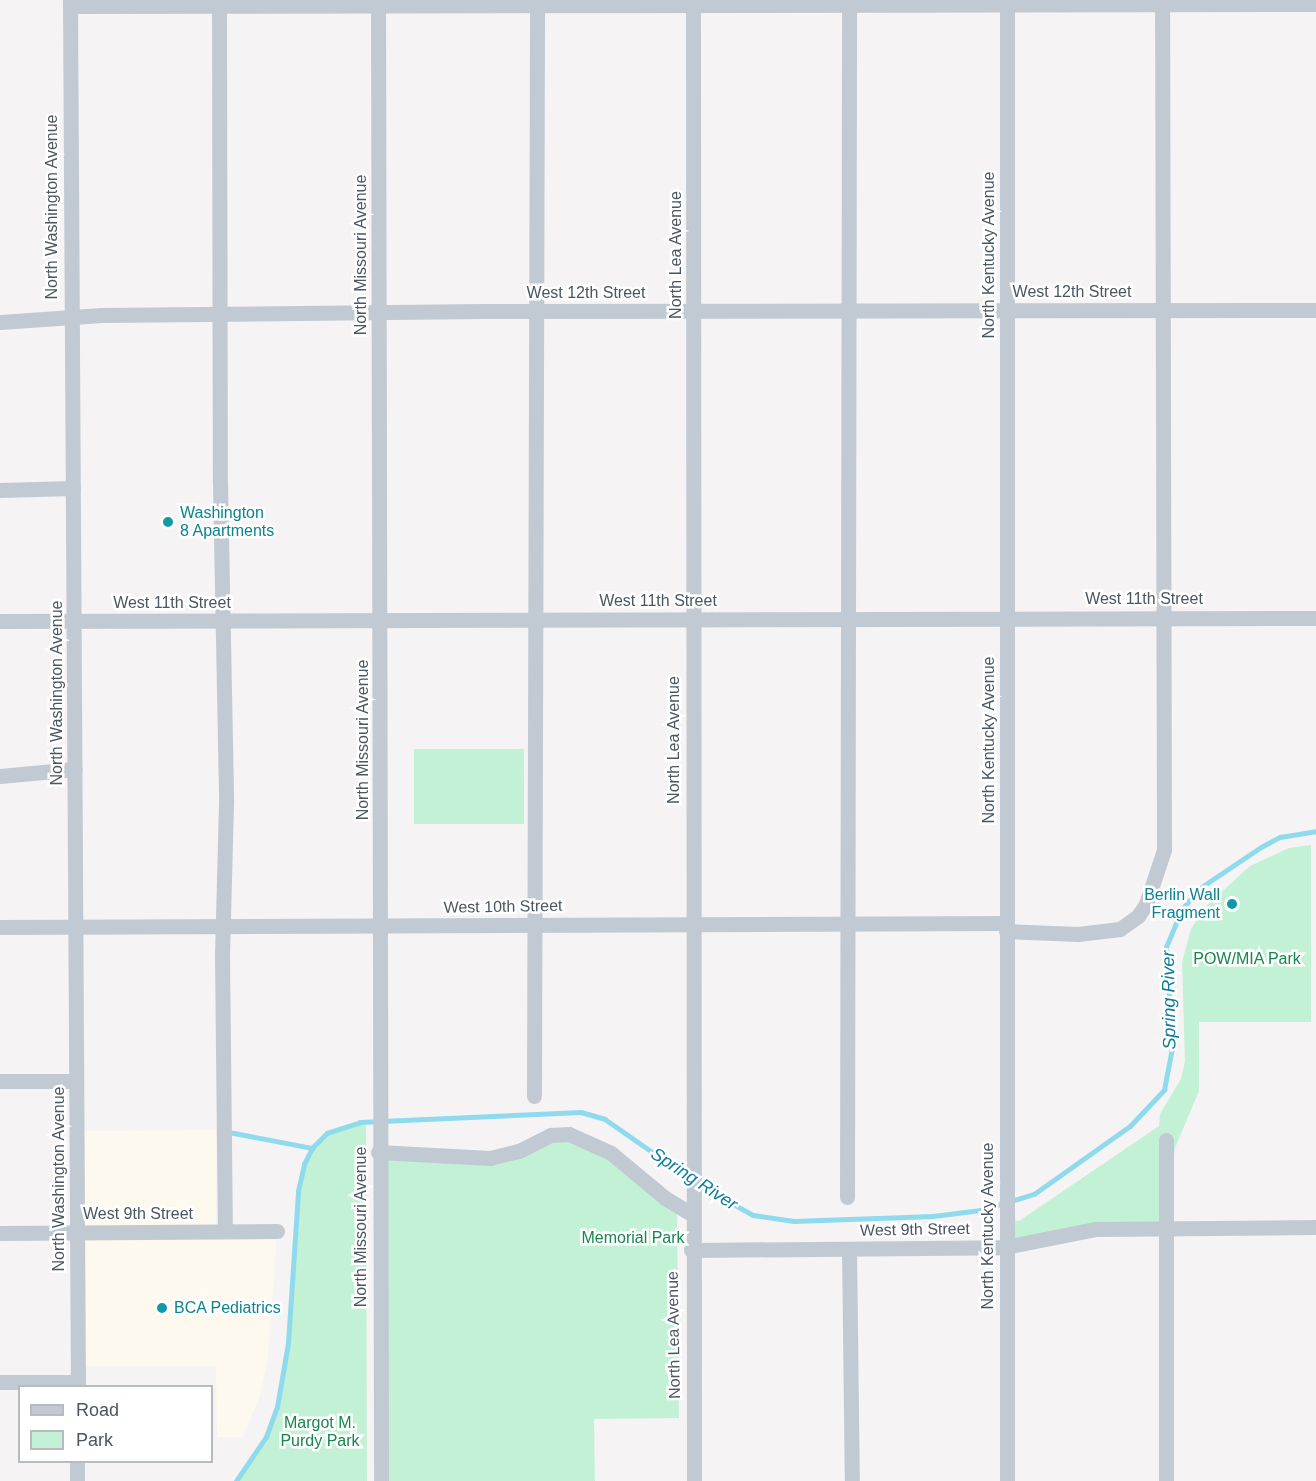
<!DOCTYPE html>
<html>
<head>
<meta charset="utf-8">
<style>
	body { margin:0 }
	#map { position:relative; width:1316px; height:1481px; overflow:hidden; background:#f5f3f3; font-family:Arial,sans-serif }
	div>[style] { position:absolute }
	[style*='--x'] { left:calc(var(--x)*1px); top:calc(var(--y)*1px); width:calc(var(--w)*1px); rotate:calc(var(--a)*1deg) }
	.commercial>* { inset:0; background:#fdf9ef }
	.green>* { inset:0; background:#c3f1d5; transform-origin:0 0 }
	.stream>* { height:4.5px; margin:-2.25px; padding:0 2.25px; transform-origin:2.25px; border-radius:2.25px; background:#90daee }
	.minor>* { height:15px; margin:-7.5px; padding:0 7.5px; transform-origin:7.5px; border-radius:7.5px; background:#c1cad2 }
	.dots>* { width:16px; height:16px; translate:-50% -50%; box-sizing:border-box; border:3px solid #fff; border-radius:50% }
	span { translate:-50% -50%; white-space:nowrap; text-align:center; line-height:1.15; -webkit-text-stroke:5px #fff; paint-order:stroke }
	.street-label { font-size:16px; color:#4a5661 }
	.culture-label { font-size:16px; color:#0d838f }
	.left { translate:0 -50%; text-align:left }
	.right { translate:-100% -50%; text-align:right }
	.park-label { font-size:16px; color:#17864f }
	.water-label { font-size:18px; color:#0c7c9b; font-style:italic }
	.legend { position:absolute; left:18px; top:1385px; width:195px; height:78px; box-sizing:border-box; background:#fff; border:2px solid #b7bbc0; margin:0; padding:8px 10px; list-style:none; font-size:18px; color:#4a5661 }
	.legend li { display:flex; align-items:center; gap:12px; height:30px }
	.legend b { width:30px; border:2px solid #b7bbc0 }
</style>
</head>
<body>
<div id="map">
	<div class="commercial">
		<i style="clip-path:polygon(216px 1130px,216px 1231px,277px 1231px,268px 1358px,259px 1398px,243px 1437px,217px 1437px,216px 1366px,78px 1366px,77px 1131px)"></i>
	</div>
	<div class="green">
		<i style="left:414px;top:749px;width:110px;height:75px"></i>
		<i style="clip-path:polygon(1311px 845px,1311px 1022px,1199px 1022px,1199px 1091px,1175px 1148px,1171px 1176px,1174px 1228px,1111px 1228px,1005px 1247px,1005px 1219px,1019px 1221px,1159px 1126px,1160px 1114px,1181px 1079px,1185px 1061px,1182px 962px,1191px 929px,1204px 908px,1250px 866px,1289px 848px)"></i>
		<i style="clip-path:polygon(366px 1121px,367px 1481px,236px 1481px,266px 1437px,277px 1407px,288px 1343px,298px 1191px,304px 1164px,312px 1148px,327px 1133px)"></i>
		<i style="clip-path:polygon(569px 1134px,677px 1207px,679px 1418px,594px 1419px,595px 1481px,381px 1481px,378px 1152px,468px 1159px)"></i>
	</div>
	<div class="stream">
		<i style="--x:229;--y:1132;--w:85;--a:10.9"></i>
		<i style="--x:698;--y:1184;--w:63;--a:29.4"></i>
		<i style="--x:753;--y:1215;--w:41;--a:8.3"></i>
		<i style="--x:794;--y:1221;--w:139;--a:-2.1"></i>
		<i style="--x:933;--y:1216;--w:48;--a:-7.1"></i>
		<i style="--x:981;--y:1210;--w:55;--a:-16.8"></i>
		<i style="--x:1034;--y:1194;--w:118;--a:-35.3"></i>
		<i style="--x:1130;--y:1126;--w:50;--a:-46.6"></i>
		<i style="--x:1164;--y:1090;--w:43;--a:-79.2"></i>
		<i style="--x:1172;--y:1048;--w:101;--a:-93.4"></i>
		<i style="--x:1166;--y:947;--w:41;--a:-67.2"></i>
		<i style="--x:1182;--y:909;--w:28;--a:-49"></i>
		<i style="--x:1200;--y:888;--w:73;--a:-33.9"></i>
		<i style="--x:1261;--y:847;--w:21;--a:-28"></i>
		<i style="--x:1280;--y:837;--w:36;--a:-9"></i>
		<i style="--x:236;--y:1481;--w:53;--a:-55.7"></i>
		<i style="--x:266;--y:1437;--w:32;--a:-70"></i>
		<i style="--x:277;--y:1407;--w:65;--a:-80.2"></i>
		<i style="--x:288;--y:1343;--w:152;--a:-86.2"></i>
		<i style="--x:298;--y:1191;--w:28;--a:-77"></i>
		<i style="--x:304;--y:1164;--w:18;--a:-63"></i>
		<i style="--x:312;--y:1148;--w:21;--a:-45"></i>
		<i style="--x:327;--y:1133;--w:35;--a:-18"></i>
		<i style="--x:360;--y:1122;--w:221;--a:-2.6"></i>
		<i style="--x:581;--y:1112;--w:25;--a:16"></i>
		<i style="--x:605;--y:1119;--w:105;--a:34.9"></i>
	</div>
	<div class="minor">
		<i style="--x:70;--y:0;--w:1386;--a:89.67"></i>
		<i style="--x:219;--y:0;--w:482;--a:89.9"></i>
		<i style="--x:220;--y:482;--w:321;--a:88.9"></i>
		<i style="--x:226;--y:803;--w:150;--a:91.5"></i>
		<i style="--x:222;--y:953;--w:278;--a:89.4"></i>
		<i style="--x:378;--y:0;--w:1481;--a:89.88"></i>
		<i style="--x:693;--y:0;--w:1481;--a:89.96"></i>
		<i style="--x:1007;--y:0;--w:1481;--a:90"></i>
		<i style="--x:70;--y:6;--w:1246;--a:-0.09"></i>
		<i style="--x:0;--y:322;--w:102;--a:-3.9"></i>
		<i style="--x:102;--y:315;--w:380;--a:-0.6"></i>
		<i style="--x:482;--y:311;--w:834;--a:-0.07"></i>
		<i style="--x:0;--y:490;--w:73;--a:-1.6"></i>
		<i style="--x:0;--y:621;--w:1316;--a:-0.13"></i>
		<i style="--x:0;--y:776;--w:75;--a:-5.3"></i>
		<i style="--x:0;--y:927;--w:1006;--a:-0.23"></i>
		<i style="--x:1006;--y:931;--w:72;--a:2.4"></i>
		<i style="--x:1078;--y:934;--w:42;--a:-6.8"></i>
		<i style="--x:1120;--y:929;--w:22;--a:-36"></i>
		<i style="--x:1138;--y:916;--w:14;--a:-56"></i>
		<i style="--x:1146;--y:904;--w:57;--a:-71.6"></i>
		<i style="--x:1164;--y:850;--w:850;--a:-90.13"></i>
		<i style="--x:0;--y:1081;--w:76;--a:0"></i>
		<i style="--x:534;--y:1096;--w:1096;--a:-89.84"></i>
		<i style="--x:1166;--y:1140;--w:341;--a:90"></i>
		<i style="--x:378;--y:1152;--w:112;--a:3.1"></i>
		<i style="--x:490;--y:1158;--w:30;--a:-14"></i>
		<i style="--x:519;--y:1151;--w:36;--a:-27"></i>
		<i style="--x:551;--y:1135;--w:18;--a:-3"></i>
		<i style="--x:569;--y:1134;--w:46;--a:24.3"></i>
		<i style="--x:611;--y:1153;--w:70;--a:39.8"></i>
		<i style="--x:665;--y:1198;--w:33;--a:31"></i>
		<i style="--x:847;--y:1197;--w:1197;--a:-89.9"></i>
		<i style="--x:0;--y:1233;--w:277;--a:-0.4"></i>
		<i style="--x:849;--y:1249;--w:232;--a:89.3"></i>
		<i style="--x:691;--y:1250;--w:314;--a:-0.5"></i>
		<i style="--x:1005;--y:1247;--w:93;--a:-11.2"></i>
		<i style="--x:1096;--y:1229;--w:220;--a:-0.5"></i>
		<i style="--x:0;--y:1382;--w:78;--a:0"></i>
		<i style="--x:77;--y:1481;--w:19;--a:-90"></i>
	</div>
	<div class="dots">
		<i style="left:168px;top:522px;background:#0f9aa8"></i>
		<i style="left:1232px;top:904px;background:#0f9aa8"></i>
		<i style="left:162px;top:1308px;background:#0f9aa8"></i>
	</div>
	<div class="street-label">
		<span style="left:52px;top:207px;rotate:-90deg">North Washington Avenue</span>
		<span style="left:361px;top:255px;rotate:-90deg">North Missouri Avenue</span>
		<span style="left:676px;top:255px;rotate:-90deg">North Lea Avenue</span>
		<span style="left:989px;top:255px;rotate:-90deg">North Kentucky Avenue</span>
		<span style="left:1072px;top:292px">West 12th Street</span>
		<span style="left:586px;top:293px">West 12th Street</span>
		<span style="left:1144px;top:599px">West 11th Street</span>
		<span style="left:658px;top:601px">West 11th Street</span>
		<span style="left:172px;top:603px">West 11th Street</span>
		<span style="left:57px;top:693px;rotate:-90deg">North Washington Avenue</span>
		<span style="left:363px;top:740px;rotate:-90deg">North Missouri Avenue</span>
		<span style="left:674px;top:740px;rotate:-90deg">North Lea Avenue</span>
		<span style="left:989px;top:740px;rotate:-90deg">North Kentucky Avenue</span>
		<span style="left:503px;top:907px;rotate:-1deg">West 10th Street</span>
		<span style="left:59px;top:1179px;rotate:-90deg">North Washington Avenue</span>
		<span style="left:138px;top:1214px">West 9th Street</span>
		<span style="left:988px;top:1226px;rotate:-90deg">North Kentucky Avenue</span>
		<span style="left:361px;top:1227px;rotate:-90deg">North Missouri Avenue</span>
		<span style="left:915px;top:1230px;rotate:-1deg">West 9th Street</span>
		<span style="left:674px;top:1335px;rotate:-91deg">North Lea Avenue</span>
	</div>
	<div class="culture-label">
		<span class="left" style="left:180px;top:522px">Washington<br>8 Apartments</span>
		<span class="right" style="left:1220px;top:904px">Berlin Wall<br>Fragment</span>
		<span class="left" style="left:174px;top:1308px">BCA Pediatrics</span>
	</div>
	<div class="park-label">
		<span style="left:1247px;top:959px">POW/MIA Park</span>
		<span style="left:633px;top:1238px">Memorial Park</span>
		<span style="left:320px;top:1432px">Margot M.<br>Purdy Park</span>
	</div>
	<div class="water-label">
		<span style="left:1169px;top:1000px;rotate:-91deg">Spring River</span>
		<span style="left:694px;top:1179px;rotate:33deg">Spring River</span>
	</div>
	<ul class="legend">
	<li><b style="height:8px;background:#c1cad2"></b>Road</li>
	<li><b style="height:16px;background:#c3f1d5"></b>Park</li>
	</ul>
</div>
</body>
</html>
